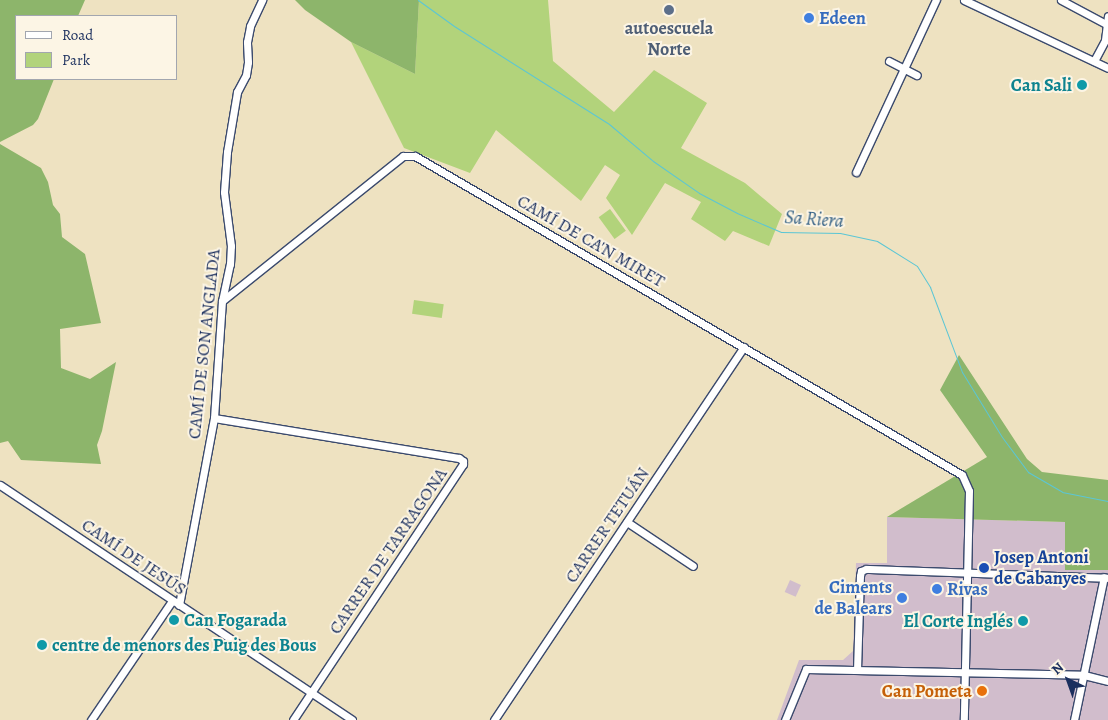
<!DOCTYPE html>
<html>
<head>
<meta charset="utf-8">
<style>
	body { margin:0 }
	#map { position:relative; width:1108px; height:720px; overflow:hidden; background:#eee2c1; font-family:Alegreya,serif }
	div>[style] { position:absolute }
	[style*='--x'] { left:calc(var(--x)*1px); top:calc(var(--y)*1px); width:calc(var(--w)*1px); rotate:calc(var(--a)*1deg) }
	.industrial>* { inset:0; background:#d1bdcc; transform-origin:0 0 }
	.green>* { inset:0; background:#b2d37b; transform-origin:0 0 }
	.forest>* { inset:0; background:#8db56b }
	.stream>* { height:1px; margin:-0.5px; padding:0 0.5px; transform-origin:0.5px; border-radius:0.5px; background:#5bc6d5 }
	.roads { filter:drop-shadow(1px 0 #3b4a6d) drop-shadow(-1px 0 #3b4a6d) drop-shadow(0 1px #3b4a6d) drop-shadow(0 -1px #3b4a6d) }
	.minor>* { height:7px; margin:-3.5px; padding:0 3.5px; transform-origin:3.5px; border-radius:3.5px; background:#fff }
	.dots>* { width:14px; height:14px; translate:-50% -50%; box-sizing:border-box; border:2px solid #fcf5e5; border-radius:50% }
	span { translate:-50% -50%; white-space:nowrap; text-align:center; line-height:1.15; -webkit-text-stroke:4px #fcf5e5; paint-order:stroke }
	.shop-label { font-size:18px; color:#366cbe; font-weight:700 }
	.left { translate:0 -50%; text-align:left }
	.right { translate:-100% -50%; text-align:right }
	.service-label { font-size:18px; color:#4e5e75; font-weight:700 }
	.culture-label { font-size:18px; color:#0d838f; font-weight:700 }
	.street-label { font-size:18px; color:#1b2f5e }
	.transit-label { font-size:18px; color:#164399; font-weight:700 }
	.food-label { font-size:18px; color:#c56008; font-weight:700 }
	.water-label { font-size:19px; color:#2e5c82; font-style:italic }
	.legend { position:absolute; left:15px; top:15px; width:162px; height:65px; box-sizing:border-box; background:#fcf5e5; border:1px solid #a2a6af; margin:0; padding:6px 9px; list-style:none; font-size:15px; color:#1b2f5e }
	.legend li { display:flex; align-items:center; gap:10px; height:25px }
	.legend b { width:25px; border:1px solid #a2a6af }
	.north { position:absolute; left:1043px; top:655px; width:50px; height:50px; -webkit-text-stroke:4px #fcf5e5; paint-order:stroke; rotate:318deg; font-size:14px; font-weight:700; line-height:20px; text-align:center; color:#1b2f5e }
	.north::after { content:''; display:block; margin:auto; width:18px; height:22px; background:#1b2f5e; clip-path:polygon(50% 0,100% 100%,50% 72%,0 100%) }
</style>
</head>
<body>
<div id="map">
	<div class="industrial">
		<i style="clip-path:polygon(887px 517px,1065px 522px,1065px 570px,1108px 570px,1108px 720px,777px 720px,799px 660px,843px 660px,853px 651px,856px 563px,887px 563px)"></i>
		<i style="left:790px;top:580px;width:12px;height:13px;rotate:24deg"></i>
	</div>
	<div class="green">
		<i style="clip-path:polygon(419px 0,548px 0,553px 61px,614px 112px,654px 70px,707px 103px,681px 148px,745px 183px,782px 214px,769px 246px,733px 231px,725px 241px,691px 219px,701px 202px,665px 183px,632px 235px,606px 198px,620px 175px,605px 165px,581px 201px,496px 130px,470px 173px,404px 148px,351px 42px,415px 74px)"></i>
		<i style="left:610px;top:209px;width:27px;height:14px;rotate:54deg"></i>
		<i style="left:414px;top:300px;width:30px;height:14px;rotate:8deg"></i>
	</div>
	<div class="forest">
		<i style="clip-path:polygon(0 0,85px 0,78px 16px,16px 16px,16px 79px,54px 79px,38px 119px,33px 125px,0 142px)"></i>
		<i style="clip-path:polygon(295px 0,419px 0,415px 74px,351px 42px,305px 10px)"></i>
		<i style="clip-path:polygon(0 144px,41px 168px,48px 182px,53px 205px,60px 214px,62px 237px,85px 254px,101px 323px,60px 329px,61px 368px,90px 379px,116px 362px,102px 431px,97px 445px,101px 464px,21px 460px,8px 441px,0 443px)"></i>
		<i style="clip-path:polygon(959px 355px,1027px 459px,1042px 472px,1108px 480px,1108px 570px,1065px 570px,1065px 522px,887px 517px,987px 457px,940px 390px)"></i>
	</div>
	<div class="stream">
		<i style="--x:418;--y:0;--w:44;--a:35.8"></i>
		<i style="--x:454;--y:26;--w:183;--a:32.3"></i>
		<i style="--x:609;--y:124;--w:57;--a:40.1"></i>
		<i style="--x:653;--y:161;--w:56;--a:34.8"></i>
		<i style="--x:699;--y:193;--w:43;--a:27.8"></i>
		<i style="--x:737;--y:213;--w:48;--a:23.4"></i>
		<i style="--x:781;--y:232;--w:59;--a:1"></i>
		<i style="--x:840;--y:233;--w:38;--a:12"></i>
		<i style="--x:877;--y:241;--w:47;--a:32"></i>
		<i style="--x:917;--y:266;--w:25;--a:58"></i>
		<i style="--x:930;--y:287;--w:91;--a:69.4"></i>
		<i style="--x:962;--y:372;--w:76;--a:58.4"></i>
		<i style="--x:1002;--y:437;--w:44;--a:53.4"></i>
		<i style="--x:1028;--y:472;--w:39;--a:30"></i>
		<i style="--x:1062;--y:492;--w:47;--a:11.1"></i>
	</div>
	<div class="roads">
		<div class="minor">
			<i style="--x:964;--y:0;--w:159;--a:25.3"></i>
			<i style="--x:1061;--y:0;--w:51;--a:28.1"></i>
			<i style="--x:889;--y:61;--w:31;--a:27"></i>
			<i style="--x:1094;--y:61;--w:24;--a:-62"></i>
			<i style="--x:1105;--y:40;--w:24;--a:-83"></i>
			<i style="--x:856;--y:172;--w:190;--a:-65.1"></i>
			<i style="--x:222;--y:301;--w:232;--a:-38.7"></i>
			<i style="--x:403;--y:156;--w:12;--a:0"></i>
			<i style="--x:415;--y:156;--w:633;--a:30.25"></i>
			<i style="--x:962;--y:475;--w:17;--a:66"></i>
			<i style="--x:969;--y:491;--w:229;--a:91.3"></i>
			<i style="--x:214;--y:418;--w:248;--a:9.3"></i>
			<i style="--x:459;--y:458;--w:5;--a:37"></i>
			<i style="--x:463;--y:461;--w:3;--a:90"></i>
			<i style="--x:463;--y:464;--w:307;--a:123.6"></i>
			<i style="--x:0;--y:485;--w:423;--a:33.7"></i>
			<i style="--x:627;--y:522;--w:79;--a:33.7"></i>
			<i style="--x:179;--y:605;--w:190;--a:-79.4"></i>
			<i style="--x:214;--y:418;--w:117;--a:-86.1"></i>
			<i style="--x:222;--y:301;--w:38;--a:-78"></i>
			<i style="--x:230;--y:264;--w:18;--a:-87"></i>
			<i style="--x:231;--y:246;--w:54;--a:-97.4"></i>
			<i style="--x:224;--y:192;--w:40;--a:-85.7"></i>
			<i style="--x:227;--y:152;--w:61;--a:-80.5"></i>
			<i style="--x:237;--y:92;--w:19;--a:-62"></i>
			<i style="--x:246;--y:75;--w:13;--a:-81"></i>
			<i style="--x:248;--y:62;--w:20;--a:-93"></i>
			<i style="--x:247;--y:42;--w:16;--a:-79"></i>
			<i style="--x:250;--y:26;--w:29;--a:-65"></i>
			<i style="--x:857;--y:670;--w:94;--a:-88.2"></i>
			<i style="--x:860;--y:576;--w:5;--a:-79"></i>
			<i style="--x:861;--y:571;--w:5;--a:-22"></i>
			<i style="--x:866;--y:569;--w:242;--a:2.1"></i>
			<i style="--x:91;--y:720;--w:144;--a:-55.8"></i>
			<i style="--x:494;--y:720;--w:449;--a:-56.2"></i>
			<i style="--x:785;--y:720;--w:55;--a:-67.6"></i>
			<i style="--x:806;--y:669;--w:278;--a:1.2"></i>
			<i style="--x:1084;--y:675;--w:25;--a:14"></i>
			<i style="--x:1074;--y:720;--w:146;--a:-78.2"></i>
		</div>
	</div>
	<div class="dots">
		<i style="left:669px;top:10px;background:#5c6f8a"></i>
		<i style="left:809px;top:18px;background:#3f7fe0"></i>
		<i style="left:1082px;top:85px;background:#0f9aa8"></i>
		<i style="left:984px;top:568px;background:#1a4fb4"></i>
		<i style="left:937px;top:589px;background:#3f7fe0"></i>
		<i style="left:902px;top:598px;background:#3f7fe0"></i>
		<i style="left:174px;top:620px;background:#0f9aa8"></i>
		<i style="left:1023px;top:621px;background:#0f9aa8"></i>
		<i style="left:42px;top:645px;background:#0f9aa8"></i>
		<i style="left:982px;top:691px;background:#e8710a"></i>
	</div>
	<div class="shop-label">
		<span class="left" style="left:819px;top:18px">Edeen</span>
		<span class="right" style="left:892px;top:598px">Ciments<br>de Balears</span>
		<span class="left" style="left:947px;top:589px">Rivas</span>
	</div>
	<div class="service-label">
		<span style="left:669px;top:39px">autoescuela<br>Norte</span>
	</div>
	<div class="culture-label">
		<span class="right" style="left:1072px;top:85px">Can Sali</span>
		<span class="left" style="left:184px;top:620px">Can Fogarada</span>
		<span class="right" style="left:1013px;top:621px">El Corte Inglés</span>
		<span class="left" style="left:52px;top:645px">centre de menors des Puig des Bous</span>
	</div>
	<div class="street-label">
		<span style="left:591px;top:241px;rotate:30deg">CAMÍ DE CA'N MIRET</span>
		<span style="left:204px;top:344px;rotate:-84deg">CAMÍ DE SON ANGLADA</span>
		<span style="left:607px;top:525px;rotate:-56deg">CARRER TETUÁN</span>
		<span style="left:388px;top:551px;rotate:-56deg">CARRER DE TARRAGONA</span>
		<span style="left:134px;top:557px;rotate:34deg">CAMÍ DE JESÚS</span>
	</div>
	<div class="transit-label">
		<span class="left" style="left:994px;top:568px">Josep Antoni<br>de Cabanyes</span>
	</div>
	<div class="food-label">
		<span class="right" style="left:972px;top:691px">Can Pometa</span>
	</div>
	<div class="water-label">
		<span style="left:814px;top:220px;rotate:4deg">Sa Riera</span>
	</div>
	<ul class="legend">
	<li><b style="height:6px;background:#fff"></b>Road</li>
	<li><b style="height:14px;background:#b2d37b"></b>Park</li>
	</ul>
	<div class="north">N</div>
</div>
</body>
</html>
